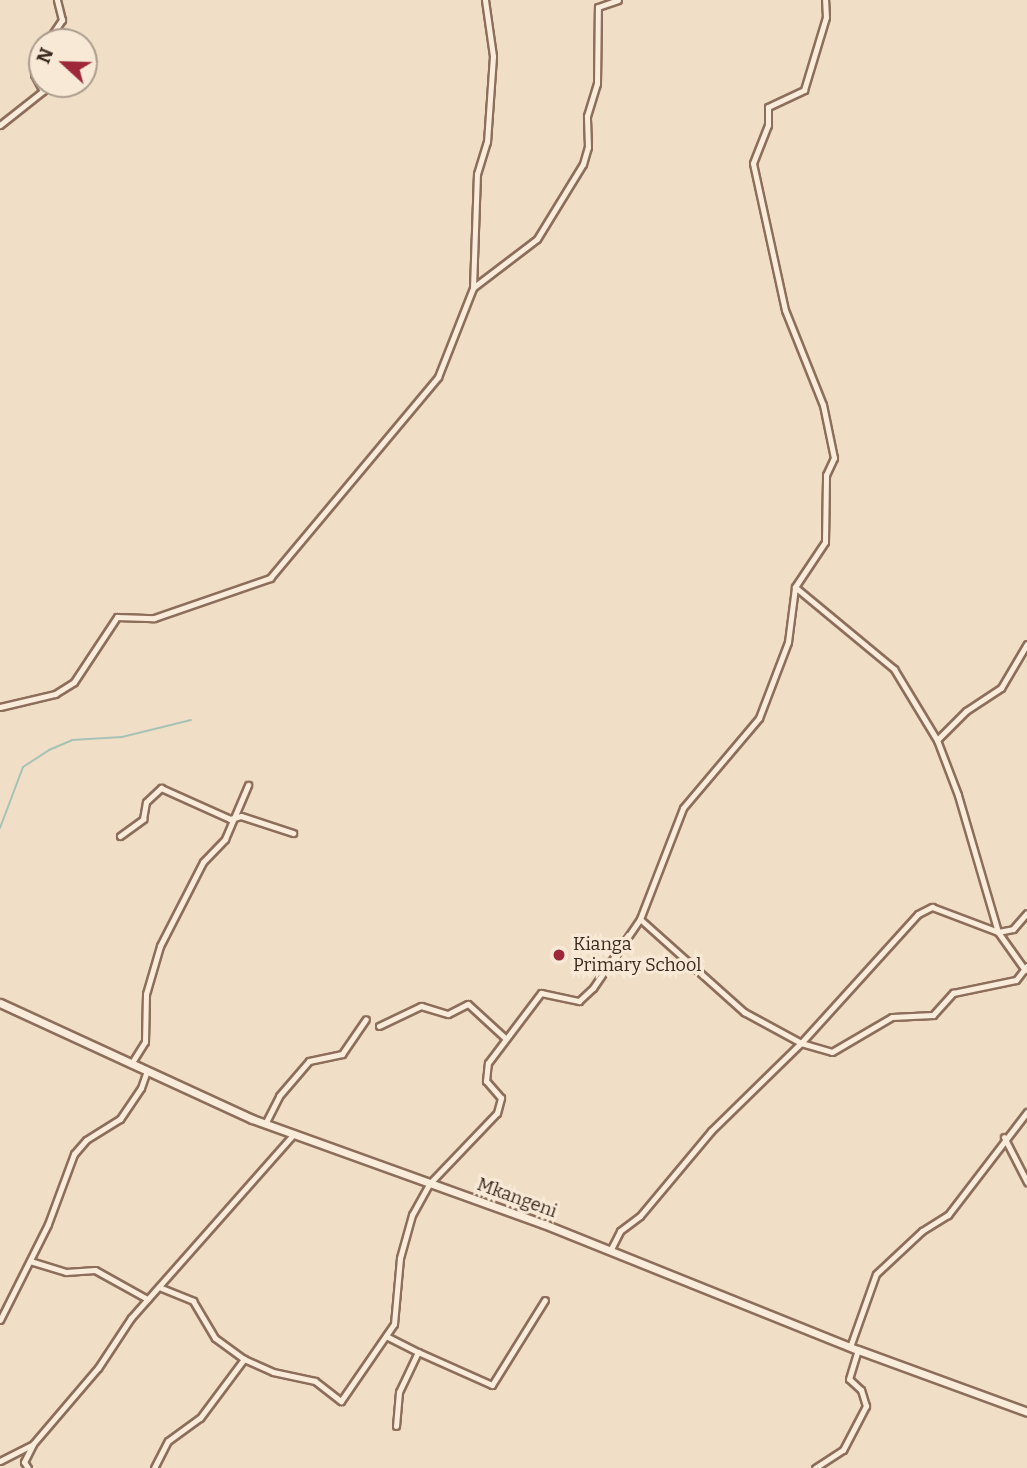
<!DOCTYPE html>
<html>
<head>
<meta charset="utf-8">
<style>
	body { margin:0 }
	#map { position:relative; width:1027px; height:1468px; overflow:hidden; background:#f0dec6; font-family:Bitter,serif }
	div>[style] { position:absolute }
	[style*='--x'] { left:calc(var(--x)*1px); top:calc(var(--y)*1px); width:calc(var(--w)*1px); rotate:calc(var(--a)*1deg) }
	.stream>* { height:2px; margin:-1px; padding:0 1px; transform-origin:1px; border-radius:1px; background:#a7c3b7 }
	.roads { filter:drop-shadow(2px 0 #8c6e5b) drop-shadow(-2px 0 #8c6e5b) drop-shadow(0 2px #8c6e5b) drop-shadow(0 -2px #8c6e5b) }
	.minor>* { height:5px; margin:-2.5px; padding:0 2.5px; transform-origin:2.5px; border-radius:2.5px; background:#faecda }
	.tertiary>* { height:7px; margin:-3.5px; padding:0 3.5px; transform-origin:3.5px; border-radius:3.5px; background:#faecda }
	.dots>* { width:19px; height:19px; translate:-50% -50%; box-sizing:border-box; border:4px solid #f7e9d6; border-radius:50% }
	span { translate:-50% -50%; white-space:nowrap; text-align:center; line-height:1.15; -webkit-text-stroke:6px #f7e9d6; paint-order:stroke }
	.poi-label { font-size:18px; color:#3c291f }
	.left { translate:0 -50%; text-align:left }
	.street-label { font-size:18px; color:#3c291f }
	.north { position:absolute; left:28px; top:28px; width:70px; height:70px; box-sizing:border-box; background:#f7e9d6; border:2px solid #ac9c8d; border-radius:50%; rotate:292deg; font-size:19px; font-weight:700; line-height:28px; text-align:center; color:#3c291f }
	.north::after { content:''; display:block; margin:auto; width:24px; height:32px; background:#9e2839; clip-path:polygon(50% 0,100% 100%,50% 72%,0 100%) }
</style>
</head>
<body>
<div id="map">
	<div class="stream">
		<i style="--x:0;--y:828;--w:65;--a:-69.3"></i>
		<i style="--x:23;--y:767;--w:31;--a:-33"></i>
		<i style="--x:49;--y:750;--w:25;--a:-23"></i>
		<i style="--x:72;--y:740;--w:50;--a:-3.4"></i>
		<i style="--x:122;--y:737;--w:71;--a:-13.8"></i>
	</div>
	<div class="roads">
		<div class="minor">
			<i style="--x:47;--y:42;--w:27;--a:-56"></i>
			<i style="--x:62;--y:20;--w:21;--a:-104"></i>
			<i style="--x:0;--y:125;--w:55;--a:-38.3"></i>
			<i style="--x:43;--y:91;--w:19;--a:-118"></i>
			<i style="--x:34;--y:74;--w:24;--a:-71"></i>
			<i style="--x:474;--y:287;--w:79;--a:-37.3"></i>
			<i style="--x:537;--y:239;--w:88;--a:-58.5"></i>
			<i style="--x:583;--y:164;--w:18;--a:-74"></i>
			<i style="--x:588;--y:147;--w:31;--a:-92"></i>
			<i style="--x:587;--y:116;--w:34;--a:-73"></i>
			<i style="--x:597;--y:84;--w:77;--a:-89.3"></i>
			<i style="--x:598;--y:7;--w:21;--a:-19"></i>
			<i style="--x:795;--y:587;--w:129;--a:39.6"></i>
			<i style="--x:894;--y:669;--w:83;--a:58.8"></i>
			<i style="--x:0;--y:707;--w:57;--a:-13.3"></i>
			<i style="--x:55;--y:694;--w:22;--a:-32"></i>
			<i style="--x:74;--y:682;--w:78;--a:-56.5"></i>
			<i style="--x:117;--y:617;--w:37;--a:2"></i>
			<i style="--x:154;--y:618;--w:123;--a:-19"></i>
			<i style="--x:270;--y:578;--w:262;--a:-50.1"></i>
			<i style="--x:438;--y:377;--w:96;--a:-68.5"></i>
			<i style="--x:473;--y:288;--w:114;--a:-88"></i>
			<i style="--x:477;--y:174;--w:34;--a:-73"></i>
			<i style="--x:487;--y:142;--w:86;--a:-86"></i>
			<i style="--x:493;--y:56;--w:57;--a:-98.1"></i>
			<i style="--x:120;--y:836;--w:29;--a:-36"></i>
			<i style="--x:143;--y:819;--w:17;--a:-80"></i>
			<i style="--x:146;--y:802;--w:21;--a:-43"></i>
			<i style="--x:161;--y:788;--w:76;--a:24.2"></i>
			<i style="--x:230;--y:819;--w:11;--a:-15"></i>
			<i style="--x:241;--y:816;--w:55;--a:18.1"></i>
			<i style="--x:640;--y:919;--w:140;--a:41.8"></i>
			<i style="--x:744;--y:1012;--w:65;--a:28.5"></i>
			<i style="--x:801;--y:1043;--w:32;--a:16"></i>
			<i style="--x:832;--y:1052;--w:69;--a:-30.3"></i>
			<i style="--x:892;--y:1017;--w:41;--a:-2.8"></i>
			<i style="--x:933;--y:1015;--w:30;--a:-48"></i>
			<i style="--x:953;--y:993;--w:64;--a:-11.7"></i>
			<i style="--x:1016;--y:980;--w:18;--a:-52"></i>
			<i style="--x:1025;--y:970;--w:47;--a:-125.4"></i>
			<i style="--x:998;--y:932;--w:143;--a:-106.3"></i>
			<i style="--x:958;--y:795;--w:59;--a:-110.9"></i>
			<i style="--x:937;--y:740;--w:41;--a:-45"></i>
			<i style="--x:966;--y:711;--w:42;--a:-33.3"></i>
			<i style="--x:1001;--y:688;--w:51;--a:-59.4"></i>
			<i style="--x:379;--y:1026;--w:47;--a:-25.5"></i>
			<i style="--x:421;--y:1006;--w:28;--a:17"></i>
			<i style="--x:448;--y:1014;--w:22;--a:-27"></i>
			<i style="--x:468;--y:1004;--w:49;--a:42.5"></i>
			<i style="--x:131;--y:1064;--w:26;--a:-58"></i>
			<i style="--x:145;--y:1042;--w:48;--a:-88.8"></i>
			<i style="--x:146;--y:994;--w:50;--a:-73.7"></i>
			<i style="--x:160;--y:946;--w:94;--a:-62.9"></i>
			<i style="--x:203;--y:862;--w:32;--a:-46"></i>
			<i style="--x:225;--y:839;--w:59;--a:-66.9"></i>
			<i style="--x:265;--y:1124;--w:31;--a:-63"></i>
			<i style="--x:279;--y:1096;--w:46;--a:-49.4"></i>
			<i style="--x:309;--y:1061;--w:34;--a:-12"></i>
			<i style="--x:342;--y:1054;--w:42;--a:-55.6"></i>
			<i style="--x:1004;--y:1137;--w:51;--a:62.9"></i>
			<i style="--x:610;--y:1251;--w:22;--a:-63"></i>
			<i style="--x:620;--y:1231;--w:25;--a:-37"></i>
			<i style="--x:640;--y:1216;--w:111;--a:-50.1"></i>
			<i style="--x:711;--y:1131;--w:126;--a:-44.4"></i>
			<i style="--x:801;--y:1043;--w:174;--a:-47.8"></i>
			<i style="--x:918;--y:914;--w:16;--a:-27"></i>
			<i style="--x:932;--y:907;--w:71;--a:20.7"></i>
			<i style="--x:998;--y:932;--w:15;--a:-11"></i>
			<i style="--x:1013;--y:929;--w:21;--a:-49"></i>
			<i style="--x:30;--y:1261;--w:38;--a:17"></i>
			<i style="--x:66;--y:1272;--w:29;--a:-4"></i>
			<i style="--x:95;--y:1270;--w:60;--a:29.1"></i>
			<i style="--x:159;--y:1287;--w:37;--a:22"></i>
			<i style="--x:193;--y:1301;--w:43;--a:59.3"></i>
			<i style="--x:215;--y:1338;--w:36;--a:36"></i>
			<i style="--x:244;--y:1359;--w:32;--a:24"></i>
			<i style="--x:273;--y:1372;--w:43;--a:12.1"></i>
			<i style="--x:315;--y:1381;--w:33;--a:38"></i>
			<i style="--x:341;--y:1401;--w:93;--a:-55.5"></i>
			<i style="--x:394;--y:1324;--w:66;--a:-84.8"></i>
			<i style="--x:400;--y:1258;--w:45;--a:-74.4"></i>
			<i style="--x:412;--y:1215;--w:37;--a:-61"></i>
			<i style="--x:430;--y:1183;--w:97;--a:-46.3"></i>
			<i style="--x:497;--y:1113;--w:16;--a:-75"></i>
			<i style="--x:501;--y:1098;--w:23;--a:-131"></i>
			<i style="--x:486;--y:1081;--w:18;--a:-84"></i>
			<i style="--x:488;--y:1063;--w:88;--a:-52.9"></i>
			<i style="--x:541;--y:993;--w:39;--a:12"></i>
			<i style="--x:579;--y:1001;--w:19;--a:-43"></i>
			<i style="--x:593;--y:988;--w:83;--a:-55.7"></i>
			<i style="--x:640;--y:919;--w:119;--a:-68.8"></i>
			<i style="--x:683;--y:808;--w:118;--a:-49.8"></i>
			<i style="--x:759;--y:718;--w:81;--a:-69.1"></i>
			<i style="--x:788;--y:642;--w:55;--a:-82.7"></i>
			<i style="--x:795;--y:587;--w:54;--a:-56.3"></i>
			<i style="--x:825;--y:542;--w:67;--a:-89.1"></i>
			<i style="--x:826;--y:475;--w:19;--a:-65"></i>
			<i style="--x:834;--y:458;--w:54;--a:-101.7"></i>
			<i style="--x:823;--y:405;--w:102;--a:-111.8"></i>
			<i style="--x:785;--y:310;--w:150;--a:-102.3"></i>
			<i style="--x:753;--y:163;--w:41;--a:-68.5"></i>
			<i style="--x:768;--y:125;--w:18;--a:-90"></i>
			<i style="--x:768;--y:107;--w:40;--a:-25"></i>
			<i style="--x:804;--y:90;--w:76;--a:-73.2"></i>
			<i style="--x:826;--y:17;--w:17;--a:-93"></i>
			<i style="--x:0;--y:1320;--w:107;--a:-63.4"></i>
			<i style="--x:48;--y:1224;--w:75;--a:-69.6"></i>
			<i style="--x:74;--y:1154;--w:18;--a:-49"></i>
			<i style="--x:86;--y:1140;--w:40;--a:-32"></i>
			<i style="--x:120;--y:1119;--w:37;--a:-56"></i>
			<i style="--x:141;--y:1088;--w:18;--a:-71"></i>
			<i style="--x:386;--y:1336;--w:36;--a:27"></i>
			<i style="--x:418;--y:1352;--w:44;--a:115.4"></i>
			<i style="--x:399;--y:1392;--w:34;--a:95"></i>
			<i style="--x:850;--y:1347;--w:77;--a:-70.4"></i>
			<i style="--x:876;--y:1274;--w:63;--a:-43.1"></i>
			<i style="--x:922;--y:1231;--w:31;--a:-32"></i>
			<i style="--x:948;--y:1215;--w:130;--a:-52.5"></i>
			<i style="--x:418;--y:1352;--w:81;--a:24"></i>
			<i style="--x:492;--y:1385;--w:100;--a:-58.1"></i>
			<i style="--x:0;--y:1461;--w:35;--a:-27"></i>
			<i style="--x:28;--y:1468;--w:7;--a:-124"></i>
			<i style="--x:24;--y:1462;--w:20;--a:-63"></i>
			<i style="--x:33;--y:1444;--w:100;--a:-49.5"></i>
			<i style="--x:98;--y:1368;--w:60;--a:-56.6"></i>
			<i style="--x:131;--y:1318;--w:246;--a:-48.5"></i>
			<i style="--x:154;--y:1468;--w:30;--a:-63"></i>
			<i style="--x:168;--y:1441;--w:39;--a:-36"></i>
			<i style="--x:200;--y:1418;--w:74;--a:-53.3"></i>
			<i style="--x:815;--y:1468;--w:33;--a:-33"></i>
			<i style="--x:843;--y:1450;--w:50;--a:-62.4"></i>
			<i style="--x:866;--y:1406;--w:17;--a:-107"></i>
			<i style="--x:861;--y:1390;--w:16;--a:-137"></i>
			<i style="--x:849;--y:1379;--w:30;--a:-73"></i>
		</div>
		<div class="tertiary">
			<i style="--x:0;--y:1003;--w:277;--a:24.7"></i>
			<i style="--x:252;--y:1119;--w:310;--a:19.8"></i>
			<i style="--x:544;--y:1224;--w:338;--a:21.9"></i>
			<i style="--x:858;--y:1350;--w:180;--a:20.1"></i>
		</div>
	</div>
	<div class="dots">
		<i style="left:559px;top:955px;background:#9e2839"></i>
	</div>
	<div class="poi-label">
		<span class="left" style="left:573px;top:955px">Kianga<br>Primary School</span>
	</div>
	<div class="street-label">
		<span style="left:517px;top:1198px;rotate:20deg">Mkangeni</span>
	</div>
	<div class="north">N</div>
</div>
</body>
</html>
